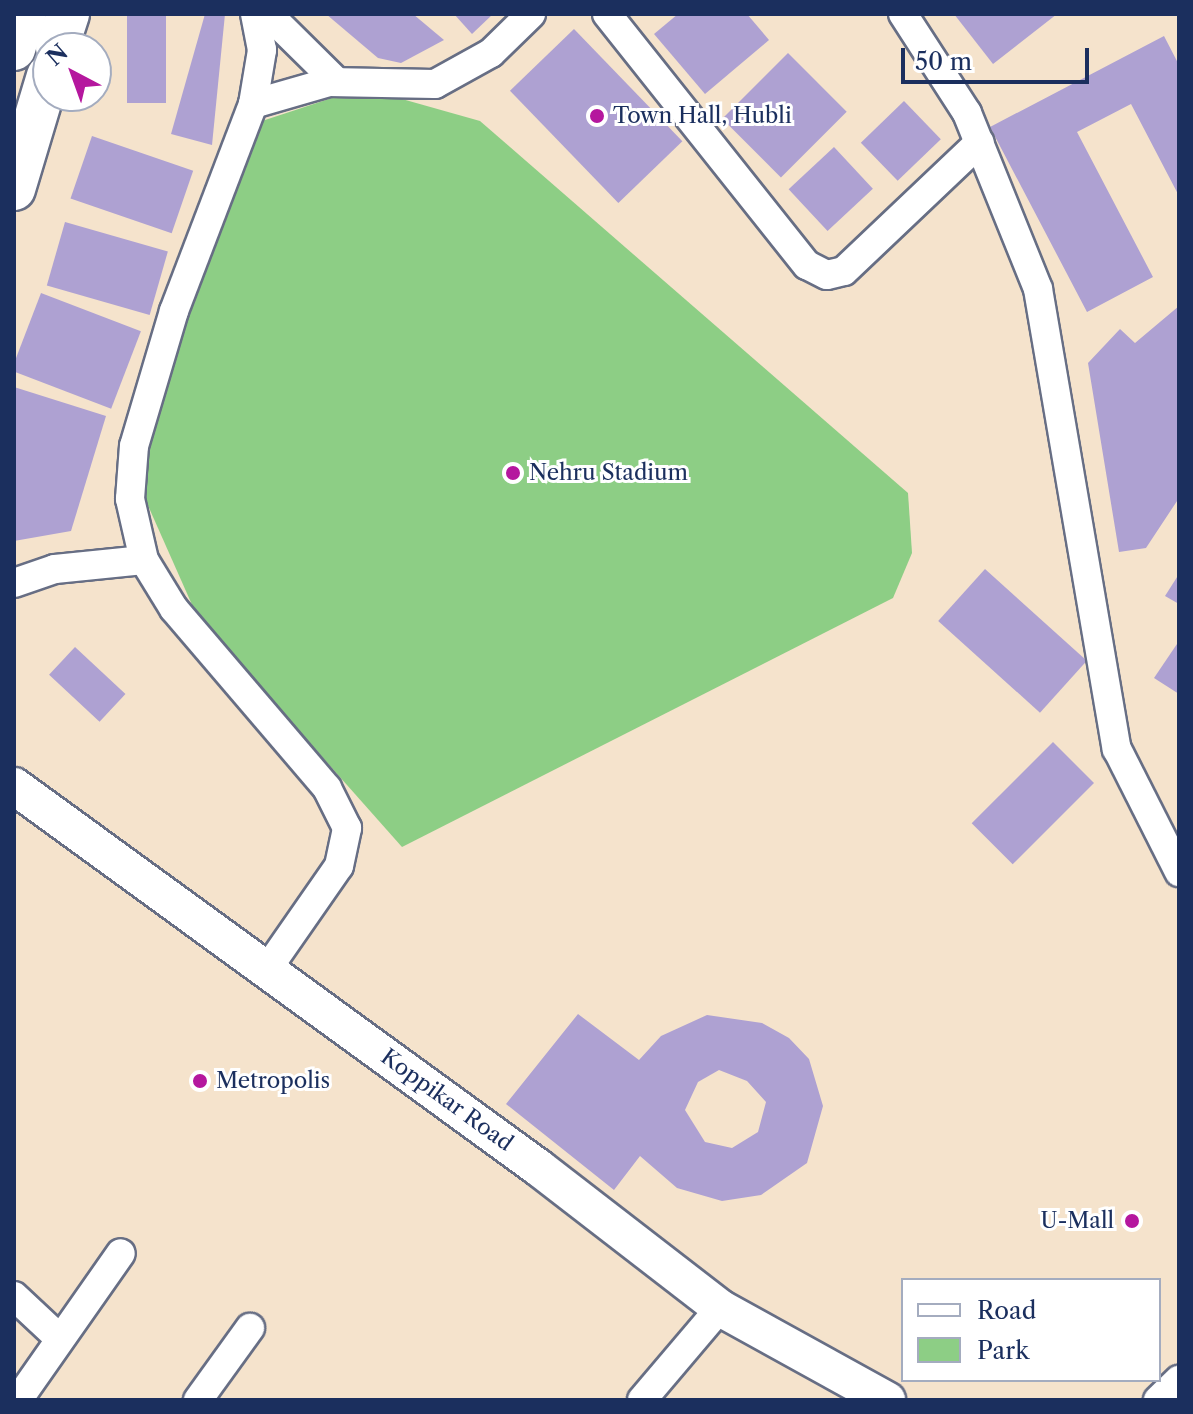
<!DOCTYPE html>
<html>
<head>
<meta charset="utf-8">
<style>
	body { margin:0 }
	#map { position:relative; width:1193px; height:1414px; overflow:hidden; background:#f5e3cc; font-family:"Libre Caslon Text",serif }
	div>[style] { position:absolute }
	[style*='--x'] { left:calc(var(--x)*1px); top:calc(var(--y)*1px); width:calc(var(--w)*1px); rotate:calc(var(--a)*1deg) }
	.green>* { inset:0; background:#8dce85 }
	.building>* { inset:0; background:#aea1d2; transform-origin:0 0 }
	.roads { filter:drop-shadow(2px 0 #676e84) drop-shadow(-2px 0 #676e84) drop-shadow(0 2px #676e84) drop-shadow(0 -2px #676e84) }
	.minor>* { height:28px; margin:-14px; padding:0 14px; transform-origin:14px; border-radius:14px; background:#fff }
	.major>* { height:36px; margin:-18px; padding:0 18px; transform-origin:18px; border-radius:18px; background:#fff }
	.highway>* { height:42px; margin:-21px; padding:0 21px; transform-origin:21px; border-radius:21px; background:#fff }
	.dots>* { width:22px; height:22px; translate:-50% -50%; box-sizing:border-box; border:4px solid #fff; border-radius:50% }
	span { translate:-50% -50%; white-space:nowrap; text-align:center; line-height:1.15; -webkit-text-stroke:6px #fff; paint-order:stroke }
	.poi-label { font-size:22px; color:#1b2f5e }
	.left { translate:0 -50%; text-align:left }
	.right { translate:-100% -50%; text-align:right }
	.street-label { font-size:22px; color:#1b2f5e }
	.frame { position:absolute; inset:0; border:16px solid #1b2f5e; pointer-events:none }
	.legend { position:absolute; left:901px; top:1278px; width:260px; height:104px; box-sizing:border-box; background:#fff; border:2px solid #a4acbf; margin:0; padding:10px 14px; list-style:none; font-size:24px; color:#1b2f5e }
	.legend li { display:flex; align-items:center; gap:16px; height:40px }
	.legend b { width:40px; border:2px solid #a4acbf }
	.north { position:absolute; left:32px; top:32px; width:80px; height:80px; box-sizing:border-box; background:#fff; border:2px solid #a4acbf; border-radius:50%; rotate:319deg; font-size:22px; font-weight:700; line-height:32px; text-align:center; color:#1b2f5e }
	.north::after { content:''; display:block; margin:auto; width:28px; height:36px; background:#b5179e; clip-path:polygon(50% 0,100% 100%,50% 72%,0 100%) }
	.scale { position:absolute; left:901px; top:48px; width:188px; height:36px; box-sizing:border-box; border:4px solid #1b2f5e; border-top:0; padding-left:10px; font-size:24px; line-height:28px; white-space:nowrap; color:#1b2f5e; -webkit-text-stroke:6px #fff; paint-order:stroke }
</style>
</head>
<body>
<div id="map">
	<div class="green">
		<i style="clip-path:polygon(332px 98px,402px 99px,480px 121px,908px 493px,912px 553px,893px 598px,402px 847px,197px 616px,142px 492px,140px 453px,227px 180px,262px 121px)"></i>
	</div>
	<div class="building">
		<i style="left:127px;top:14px;width:39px;height:89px"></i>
		<i style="clip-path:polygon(205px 14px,225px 14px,212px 145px,171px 134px)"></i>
		<i style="clip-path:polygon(326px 14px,413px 14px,444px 40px,401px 63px,378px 58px)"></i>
		<i style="clip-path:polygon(454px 14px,493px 14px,472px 34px)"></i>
		<i style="clip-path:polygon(678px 14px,747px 14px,769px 40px,705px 94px,654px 34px)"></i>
		<i style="clip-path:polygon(954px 14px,1057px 14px,993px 64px)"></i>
		<i style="left:574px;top:29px;width:156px;height:89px;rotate:46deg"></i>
		<i style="clip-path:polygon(1164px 36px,1179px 65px,1179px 196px,1131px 104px,1077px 132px,1153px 277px,1087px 312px,990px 127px)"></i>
		<i style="left:788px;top:53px;width:83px;height:93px;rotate:45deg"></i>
		<i style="left:904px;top:101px;width:53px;height:60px;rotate:46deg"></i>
		<i style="left:92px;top:136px;width:107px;height:66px;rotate:19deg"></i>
		<i style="left:834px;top:147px;width:57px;height:62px;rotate:47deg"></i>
		<i style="left:65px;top:222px;width:107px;height:66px;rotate:16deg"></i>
		<i style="left:41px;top:293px;width:107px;height:83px;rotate:21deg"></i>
		<i style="clip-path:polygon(1179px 306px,1179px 498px,1146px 548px,1119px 552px,1088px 363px,1120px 329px,1135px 343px)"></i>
		<i style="clip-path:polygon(14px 387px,106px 416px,71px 531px,14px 541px)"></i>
		<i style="left:985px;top:569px;width:137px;height:70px;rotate:42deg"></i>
		<i style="clip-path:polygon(1179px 574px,1179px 604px,1165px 596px)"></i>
		<i style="clip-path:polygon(1179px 641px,1179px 694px,1154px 678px)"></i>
		<i style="left:75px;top:647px;width:69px;height:38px;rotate:43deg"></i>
		<i style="left:1053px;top:742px;width:58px;height:115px;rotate:45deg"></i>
		<i style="clip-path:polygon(evenodd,578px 1014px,639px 1060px,661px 1036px,707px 1015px,762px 1023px,789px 1038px,809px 1059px,823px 1106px,807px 1163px,761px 1195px,722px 1201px,677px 1188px,640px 1156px,614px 1190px,506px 1104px,578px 1014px,719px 1070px,747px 1081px,766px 1102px,758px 1132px,732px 1148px,705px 1142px,685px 1110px,698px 1082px,719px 1070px)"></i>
	</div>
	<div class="roads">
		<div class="minor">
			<i style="--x:268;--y:14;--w:97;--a:44.6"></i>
			<i style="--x:607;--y:14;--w:321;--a:51.5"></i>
			<i style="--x:807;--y:265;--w:22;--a:27"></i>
			<i style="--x:827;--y:275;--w:17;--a:-13"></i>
			<i style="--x:844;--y:271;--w:187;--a:-43.5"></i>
			<i style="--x:903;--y:14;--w:118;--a:57.1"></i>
			<i style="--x:967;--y:113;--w:190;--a:68"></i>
			<i style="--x:1038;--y:289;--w:467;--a:80.3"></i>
			<i style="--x:1117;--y:749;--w:138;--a:63.2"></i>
			<i style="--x:253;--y:104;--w:55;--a:-80.5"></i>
			<i style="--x:262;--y:50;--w:37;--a:-101"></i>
			<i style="--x:14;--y:583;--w:43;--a:-18.9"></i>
			<i style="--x:55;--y:569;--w:89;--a:-5.8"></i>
			<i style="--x:268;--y:968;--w:124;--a:-55.2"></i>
			<i style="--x:339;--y:866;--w:39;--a:-78"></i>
			<i style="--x:347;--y:828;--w:45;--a:-116.6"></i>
			<i style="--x:327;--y:788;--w:235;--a:-130.5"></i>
			<i style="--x:174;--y:609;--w:57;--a:-121.5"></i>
			<i style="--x:144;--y:560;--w:63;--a:-102.9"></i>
			<i style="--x:130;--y:499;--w:53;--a:-85.7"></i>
			<i style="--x:134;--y:446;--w:141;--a:-73.5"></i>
			<i style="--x:174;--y:311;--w:222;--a:-69.1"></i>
			<i style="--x:253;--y:104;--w:79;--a:-16.1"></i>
			<i style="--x:329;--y:82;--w:106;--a:1.1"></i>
			<i style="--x:435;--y:84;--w:64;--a:-29"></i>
			<i style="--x:491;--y:53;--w:56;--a:-44.3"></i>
			<i style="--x:14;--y:1296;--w:60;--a:43"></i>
			<i style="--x:18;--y:1400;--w:179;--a:-55"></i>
			<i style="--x:198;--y:1400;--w:89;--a:-54.2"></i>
			<i style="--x:642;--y:1400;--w:121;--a:-49.7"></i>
			<i style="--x:1158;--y:1400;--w:29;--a:-44"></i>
		</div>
		<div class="major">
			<i style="--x:14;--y:786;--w:649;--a:36.04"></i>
			<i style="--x:539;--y:1168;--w:229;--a:37.7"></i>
			<i style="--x:720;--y:1308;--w:191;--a:28.9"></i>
		</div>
		<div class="highway">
			<i style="--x:57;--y:48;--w:36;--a:-72"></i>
			<i style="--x:14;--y:49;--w:37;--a:-73"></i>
			<i style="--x:14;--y:189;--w:118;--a:-73.3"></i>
		</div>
	</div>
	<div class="dots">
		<i style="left:597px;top:116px;background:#b5179e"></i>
		<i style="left:513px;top:473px;background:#b5179e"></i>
		<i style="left:200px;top:1081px;background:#b5179e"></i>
		<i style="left:1132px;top:1221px;background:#b5179e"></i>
	</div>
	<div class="poi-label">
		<span class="left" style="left:613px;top:116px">Town Hall, Hubli</span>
		<span class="left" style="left:529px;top:473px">Nehru Stadium</span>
		<span class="left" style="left:216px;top:1081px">Metropolis</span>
		<span class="right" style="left:1114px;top:1221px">U-Mall</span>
	</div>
	<div class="street-label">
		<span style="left:447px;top:1100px;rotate:36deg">Koppikar Road</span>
	</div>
	<div class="frame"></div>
	<ul class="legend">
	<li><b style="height:10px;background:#fff"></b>Road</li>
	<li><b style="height:22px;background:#8dce85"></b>Park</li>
	</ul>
	<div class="north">N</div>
	<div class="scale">50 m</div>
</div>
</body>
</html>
